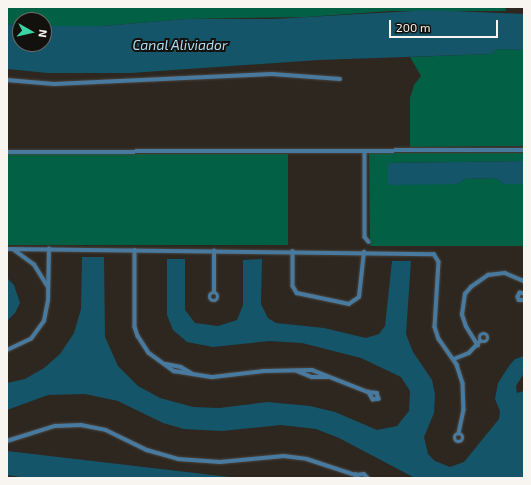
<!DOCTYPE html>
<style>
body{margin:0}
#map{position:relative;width:531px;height:485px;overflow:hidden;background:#2d2720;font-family:"Exo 2",sans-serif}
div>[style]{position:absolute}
.green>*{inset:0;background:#026144;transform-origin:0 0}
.water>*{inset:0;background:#155569}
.roads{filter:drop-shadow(0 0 1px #49443d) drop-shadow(0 0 1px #49443d)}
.street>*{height:3.5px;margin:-1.75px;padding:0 1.75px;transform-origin:1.75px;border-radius:1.75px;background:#487a9f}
.street>.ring{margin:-1.75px;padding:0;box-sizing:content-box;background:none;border:3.5px solid #487a9f;border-radius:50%}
span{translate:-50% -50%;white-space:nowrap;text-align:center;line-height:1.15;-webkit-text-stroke:4px #13110d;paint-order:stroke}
.water-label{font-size:14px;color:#addff4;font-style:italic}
.frame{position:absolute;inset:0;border:8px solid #f8f4ef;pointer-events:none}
.north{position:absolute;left:12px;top:12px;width:40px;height:40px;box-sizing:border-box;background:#13110d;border:1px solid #6f6c67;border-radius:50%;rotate:98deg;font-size:11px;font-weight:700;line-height:16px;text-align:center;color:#f8f4ef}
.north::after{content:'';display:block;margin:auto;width:14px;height:18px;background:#3ad4a5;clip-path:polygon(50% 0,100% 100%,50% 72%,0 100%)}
.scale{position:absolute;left:389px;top:20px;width:109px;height:18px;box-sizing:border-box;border:2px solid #f8f4ef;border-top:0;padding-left:5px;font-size:12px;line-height:14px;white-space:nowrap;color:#f8f4ef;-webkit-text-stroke:3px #13110d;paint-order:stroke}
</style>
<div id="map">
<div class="green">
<div style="clip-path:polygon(7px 7px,505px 7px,506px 11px,391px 11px,306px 17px,187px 19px,102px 26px,44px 26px,44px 20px,20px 20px,20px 25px,7px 24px)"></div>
<div style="clip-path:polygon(497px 49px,524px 50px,524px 146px,410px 147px,410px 98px,414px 85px,421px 76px,410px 57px,491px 54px)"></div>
<div style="clip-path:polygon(369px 153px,524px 153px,524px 161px,389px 163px,388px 184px,457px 184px,465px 179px,495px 178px,504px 184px,524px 184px,523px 246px,370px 246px)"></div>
<div style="left:288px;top:154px;width:91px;height:281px;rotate:90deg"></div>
</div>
<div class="water">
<div style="clip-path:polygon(430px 10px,524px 14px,524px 50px,497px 49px,491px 54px,319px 60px,131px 73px,48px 73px,7px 69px,7px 24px,20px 25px,20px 44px,44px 44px,44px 26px,102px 26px,187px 19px,273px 19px)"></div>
<div style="clip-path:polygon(524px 161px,524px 184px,504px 184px,495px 178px,465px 179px,457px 184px,388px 185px,388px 163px)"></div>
<div style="clip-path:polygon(82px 257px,104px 257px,105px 337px,118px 366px,138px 386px,160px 398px,193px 407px,219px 408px,267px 402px,310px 406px,335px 412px,377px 430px,397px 426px,409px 411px,410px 391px,401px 377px,361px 358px,302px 343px,269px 341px,213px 347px,187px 342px,173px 330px,167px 315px,167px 259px,185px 259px,185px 310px,195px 323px,218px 326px,237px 320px,243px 305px,243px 260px,262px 259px,261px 304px,268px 318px,276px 323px,324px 328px,366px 338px,379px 334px,385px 326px,392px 261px,411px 261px,406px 334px,413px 352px,432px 380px,435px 394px,434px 413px,424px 437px,428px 454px,435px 461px,450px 467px,464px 462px,499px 419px,500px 411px,495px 399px,498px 383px,509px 366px,515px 359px,524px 356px,524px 373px,516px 386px,517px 393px,524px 391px,524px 478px,415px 478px,339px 438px,316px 429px,281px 425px,222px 431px,184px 429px,163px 423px,118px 401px,85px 394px,48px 395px,7px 410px,7px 383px,25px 379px,44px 368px,60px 354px,74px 333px,81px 309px)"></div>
<div style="clip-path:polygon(7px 278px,14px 285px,20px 303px,15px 313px,7px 321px)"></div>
<div style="clip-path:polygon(7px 451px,238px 478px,27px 478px,7px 475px)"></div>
</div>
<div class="roads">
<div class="street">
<div style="left:7px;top:80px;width:47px;rotate:4.9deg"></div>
<div style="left:54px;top:84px;width:218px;rotate:-2.6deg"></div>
<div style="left:272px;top:74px;width:68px;rotate:4.2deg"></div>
<div style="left:365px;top:151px;width:86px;rotate:90deg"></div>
<div style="left:365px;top:237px;width:6px;rotate:51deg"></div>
<div style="left:7px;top:152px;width:517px;rotate:-0.22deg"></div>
<div style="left:7px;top:249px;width:427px;rotate:0.7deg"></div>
<div style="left:434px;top:254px;width:9px;rotate:58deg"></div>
<div style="left:439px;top:262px;width:65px;rotate:93.5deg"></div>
<div style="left:435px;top:327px;width:13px;rotate:72deg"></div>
<div style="left:439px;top:339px;width:32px;rotate:55deg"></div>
<div style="left:457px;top:365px;width:19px;rotate:72deg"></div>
<div style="left:463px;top:383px;width:27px;rotate:88deg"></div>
<div style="left:464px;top:410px;width:24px;rotate:102deg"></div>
<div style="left:13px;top:249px;width:26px;rotate:36deg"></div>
<div style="left:34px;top:264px;width:26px;rotate:58deg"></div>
<div style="left:135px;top:250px;width:77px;rotate:90deg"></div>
<div style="left:135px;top:327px;width:9px;rotate:72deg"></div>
<div style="left:138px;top:336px;width:20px;rotate:57deg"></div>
<div style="left:149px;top:353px;width:31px;rotate:36deg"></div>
<div style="left:174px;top:371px;width:39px;rotate:9deg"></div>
<div style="left:213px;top:377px;width:51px;rotate:-6.7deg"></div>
<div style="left:264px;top:371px;width:48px;rotate:-1.2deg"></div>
<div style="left:312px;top:370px;width:60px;rotate:21.4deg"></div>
<div style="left:293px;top:251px;width:35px;rotate:90deg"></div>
<div style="left:293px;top:286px;width:8px;rotate:60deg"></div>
<div style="left:297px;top:293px;width:53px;rotate:11.9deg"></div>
<div style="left:349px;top:304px;width:12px;rotate:-35deg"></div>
<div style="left:359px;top:297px;width:45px;rotate:-83.7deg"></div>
<div style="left:214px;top:292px;width:41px;rotate:-90deg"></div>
<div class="ring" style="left:209.5px;top:292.5px;width:5.5px;height:5.5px"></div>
<div style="left:524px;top:294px;width:4px;rotate:-166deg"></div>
<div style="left:520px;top:293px;width:4px;rotate:117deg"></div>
<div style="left:518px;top:297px;width:3px;rotate:72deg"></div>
<div style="left:519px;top:300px;width:5px"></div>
<div class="ring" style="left:479.5px;top:333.5px;width:5.5px;height:5.5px"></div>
<div style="left:478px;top:346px;width:22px;rotate:-122deg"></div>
<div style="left:466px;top:327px;width:13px;rotate:-108deg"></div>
<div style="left:462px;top:315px;width:21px;rotate:-82deg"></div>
<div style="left:465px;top:294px;width:9px;rotate:-49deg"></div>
<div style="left:471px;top:287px;width:21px;rotate:-35deg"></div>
<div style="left:488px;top:275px;width:17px;rotate:-7deg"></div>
<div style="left:505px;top:273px;width:21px;rotate:23deg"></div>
<div style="left:7px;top:350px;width:26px;rotate:-25deg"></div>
<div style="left:31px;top:339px;width:22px;rotate:-54deg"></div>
<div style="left:44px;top:321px;width:20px;rotate:-79deg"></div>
<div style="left:48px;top:301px;width:52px;rotate:-88.9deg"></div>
<div style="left:454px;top:359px;width:16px;rotate:-22deg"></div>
<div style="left:469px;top:353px;width:16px;rotate:-47deg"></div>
<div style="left:166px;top:364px;width:15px;rotate:11deg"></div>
<div style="left:181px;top:367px;width:14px;rotate:30deg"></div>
<div style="left:297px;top:371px;width:16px;rotate:22deg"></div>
<div style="left:312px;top:377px;width:16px"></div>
<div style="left:368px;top:392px;width:9px;rotate:6deg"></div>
<div style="left:377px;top:393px;width:6px;rotate:72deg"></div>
<div style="left:379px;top:399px;width:6px;rotate:171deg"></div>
<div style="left:373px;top:400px;width:9px;rotate:-122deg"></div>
<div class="ring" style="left:454.5px;top:433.5px;width:5.5px;height:5.5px"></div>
<div style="left:7px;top:441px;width:50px;rotate:-17.4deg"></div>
<div style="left:55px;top:426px;width:26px;rotate:-2deg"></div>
<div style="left:81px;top:425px;width:25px;rotate:11deg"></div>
<div style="left:106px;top:430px;width:46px;rotate:26deg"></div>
<div style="left:147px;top:450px;width:32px;rotate:16deg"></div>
<div style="left:178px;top:459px;width:42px;rotate:4.1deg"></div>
<div style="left:220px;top:462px;width:64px;rotate:-5.4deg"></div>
<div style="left:284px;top:456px;width:23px;rotate:7deg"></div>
<div style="left:307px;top:459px;width:52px;rotate:18.1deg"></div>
<div style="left:358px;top:478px;width:4px;rotate:-124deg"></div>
<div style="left:356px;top:475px;width:8px;rotate:-7deg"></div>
<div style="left:364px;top:474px;width:6px;rotate:45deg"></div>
</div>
</div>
<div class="water-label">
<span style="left:180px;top:45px">Canal Aliviador</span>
</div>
<div class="frame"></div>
<div class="north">N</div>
<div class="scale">200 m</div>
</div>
